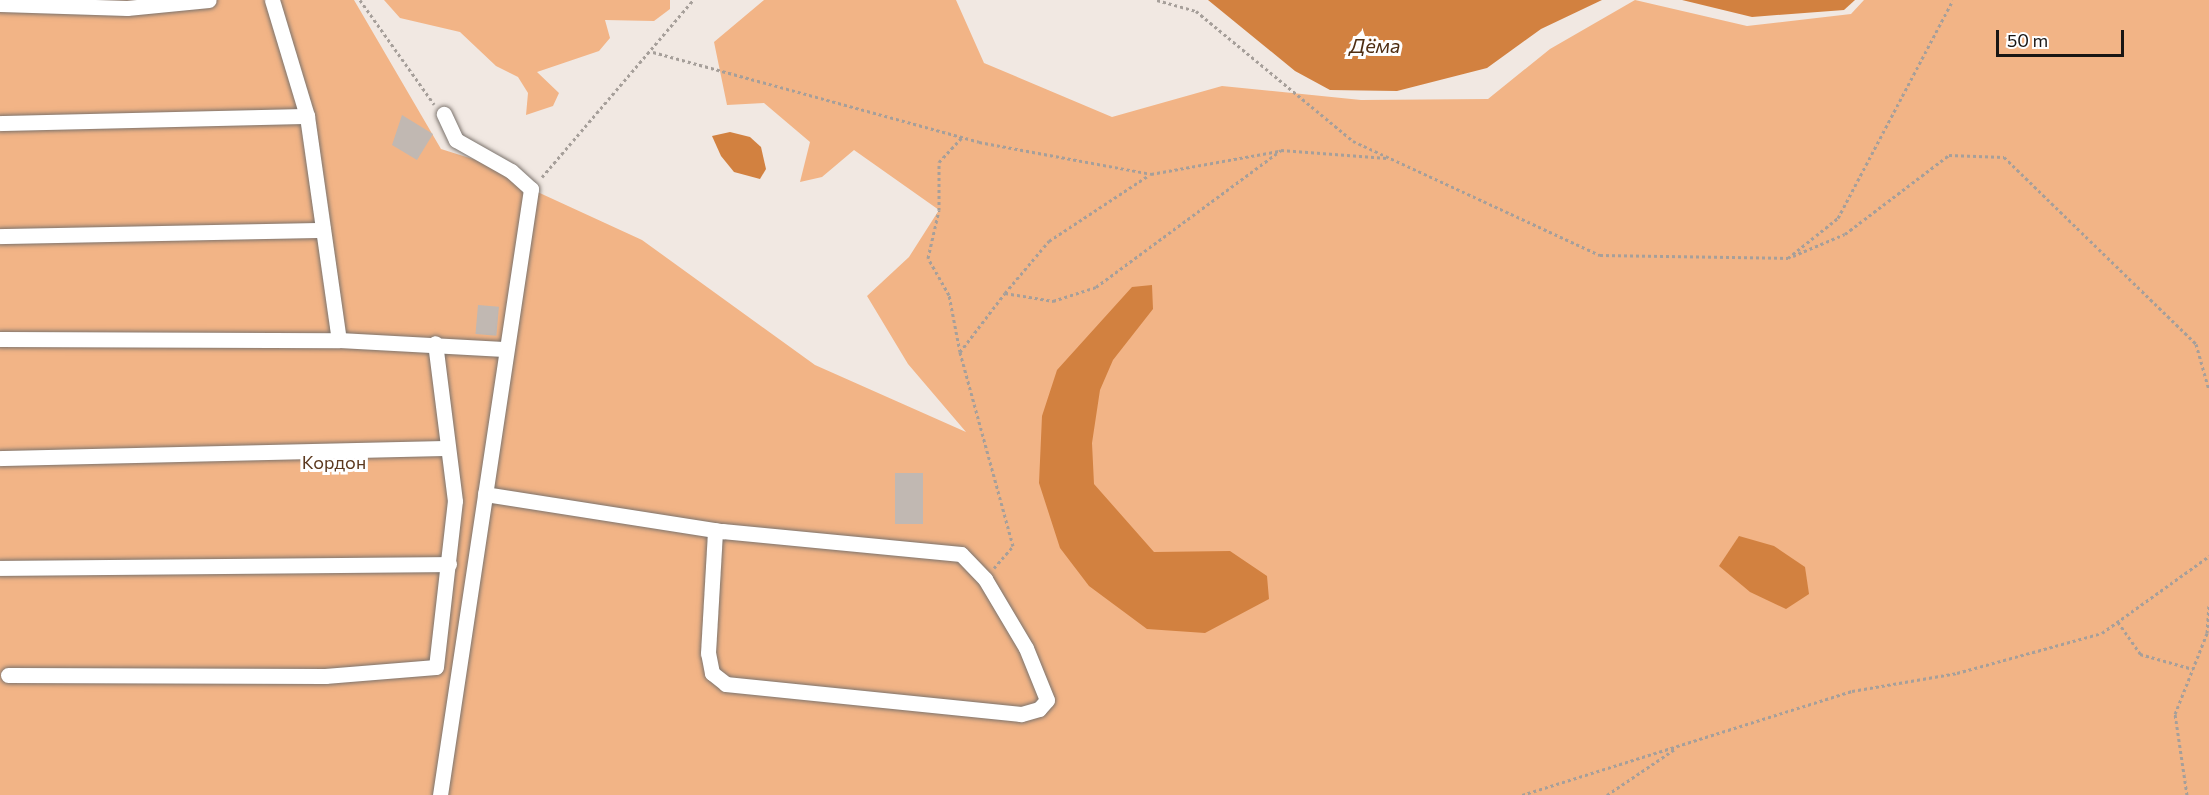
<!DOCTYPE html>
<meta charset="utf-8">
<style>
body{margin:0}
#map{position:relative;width:2209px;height:795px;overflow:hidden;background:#f1e8e2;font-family:Commissioner,sans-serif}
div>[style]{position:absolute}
.green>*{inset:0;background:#f2b486}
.water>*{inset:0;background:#d28140}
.building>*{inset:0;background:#c1b8b2;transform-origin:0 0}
.path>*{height:3px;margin-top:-1.5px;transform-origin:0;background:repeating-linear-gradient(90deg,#a69f9a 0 3px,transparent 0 6px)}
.roads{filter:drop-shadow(0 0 2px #7b736d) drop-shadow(0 0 2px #7b736d)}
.street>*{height:15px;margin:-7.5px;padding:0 7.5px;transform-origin:7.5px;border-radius:7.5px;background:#fff}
span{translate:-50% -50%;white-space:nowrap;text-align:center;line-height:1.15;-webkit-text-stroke:6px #fff;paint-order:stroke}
.park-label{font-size:18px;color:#5c391f}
.water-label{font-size:20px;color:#4f2e12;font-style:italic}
.scale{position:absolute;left:1996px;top:30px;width:128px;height:27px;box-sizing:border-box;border:3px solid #191614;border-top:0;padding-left:8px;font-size:18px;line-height:21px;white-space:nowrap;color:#191614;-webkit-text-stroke:4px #fff;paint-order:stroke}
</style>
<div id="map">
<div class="green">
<div style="clip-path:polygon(0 0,354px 0,441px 149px,511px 171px,531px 189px,642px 240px,815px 365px,966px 432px,908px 364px,867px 296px,909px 257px,939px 210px,854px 150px,822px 177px,800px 182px,810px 142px,764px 103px,727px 105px,714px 42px,764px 0,956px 0,984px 63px,1112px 117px,1222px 86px,1361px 100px,1488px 99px,1550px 49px,1635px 0,1747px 26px,1851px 14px,1864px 0,2209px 0,2209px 795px,0 795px)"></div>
<div style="clip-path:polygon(384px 0,670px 0,670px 9px,654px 21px,605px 20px,610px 38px,599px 51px,537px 72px,559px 93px,553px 106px,526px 115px,528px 93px,518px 77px,496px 66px,460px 32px,400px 18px)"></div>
</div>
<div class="water">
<div style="clip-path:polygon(1208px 0,1602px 0,1541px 29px,1487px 68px,1397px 91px,1330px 90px,1295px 71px)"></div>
<div style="clip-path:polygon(1682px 0,1855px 0,1844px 10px,1752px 17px)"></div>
<div style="clip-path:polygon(730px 132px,750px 137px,761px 147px,766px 169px,760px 179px,734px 172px,721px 156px,712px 136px)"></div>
<div style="clip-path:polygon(1152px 285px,1153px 309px,1113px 360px,1100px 390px,1092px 443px,1094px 484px,1154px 552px,1230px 551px,1267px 576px,1269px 599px,1205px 633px,1147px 629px,1089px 586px,1060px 548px,1039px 483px,1042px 416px,1057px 370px,1132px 287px)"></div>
<div style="clip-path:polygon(1739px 536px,1774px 546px,1805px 567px,1809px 594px,1786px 609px,1750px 592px,1719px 566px)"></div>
</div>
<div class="building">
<div style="clip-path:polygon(402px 115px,433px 134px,417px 160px,392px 145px)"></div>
<div style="left:478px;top:305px;width:21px;height:29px;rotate:5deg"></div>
<div style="left:895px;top:473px;width:28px;height:51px"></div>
</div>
<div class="path">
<div style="left:360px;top:0;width:128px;rotate:54.6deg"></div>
<div style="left:1157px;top:0;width:41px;rotate:15.8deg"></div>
<div style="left:1196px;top:11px;width:204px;rotate:39.6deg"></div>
<div style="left:1353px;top:141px;width:272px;rotate:24.8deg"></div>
<div style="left:1600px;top:255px;width:188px;rotate:0.9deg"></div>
<div style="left:1788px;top:258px;width:64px;rotate:-38.7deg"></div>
<div style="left:1838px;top:218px;width:246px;rotate:-62.2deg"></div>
<div style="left:653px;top:52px;width:338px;rotate:15.4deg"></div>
<div style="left:979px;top:142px;width:175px;rotate:10.5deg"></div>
<div style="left:1151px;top:174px;width:130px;rotate:-10.2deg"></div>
<div style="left:542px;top:177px;width:233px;rotate:-49.5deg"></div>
<div style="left:1793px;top:256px;width:56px;rotate:-22.9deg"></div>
<div style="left:1845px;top:234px;width:131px;rotate:-37.2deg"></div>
<div style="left:1949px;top:155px;width:55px;rotate:2.1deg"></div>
<div style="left:2004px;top:157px;width:268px;rotate:44.2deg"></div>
<div style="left:2196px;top:344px;width:48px;rotate:74.2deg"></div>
<div style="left:1005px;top:293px;width:68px;rotate:-49.8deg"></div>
<div style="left:1049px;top:241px;width:120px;rotate:-33.4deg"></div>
<div style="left:960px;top:352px;width:58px;rotate:-100.9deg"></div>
<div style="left:949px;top:295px;width:43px;rotate:-119.6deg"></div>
<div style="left:928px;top:258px;width:49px;rotate:-77.1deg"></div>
<div style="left:939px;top:210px;width:48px;rotate:-90deg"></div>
<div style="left:939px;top:162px;width:33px;rotate:-47deg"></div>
<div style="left:994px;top:568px;width:29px;rotate:-49deg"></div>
<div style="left:1013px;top:546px;width:201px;rotate:-105.3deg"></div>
<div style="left:960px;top:352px;width:74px;rotate:-52.7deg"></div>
<div style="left:1005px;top:293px;width:49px;rotate:9.5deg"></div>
<div style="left:1053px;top:301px;width:45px;rotate:-18deg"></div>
<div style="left:1096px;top:287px;width:230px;rotate:-36.5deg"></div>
<div style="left:1281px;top:150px;width:106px;rotate:4.3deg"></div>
<div style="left:2118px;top:622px;width:39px;rotate:55deg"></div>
<div style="left:2140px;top:654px;width:55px;rotate:15.8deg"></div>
<div style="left:1522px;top:795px;width:346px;rotate:-17.5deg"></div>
<div style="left:1852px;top:691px;width:107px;rotate:-9.7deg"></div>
<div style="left:1957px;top:673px;width:150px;rotate:-15.4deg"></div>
<div style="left:2102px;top:633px;width:132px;rotate:-35.7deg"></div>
<div style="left:1607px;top:795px;width:82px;rotate:-34.1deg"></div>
<div style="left:2187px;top:795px;width:82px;rotate:-98.4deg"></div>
<div style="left:2175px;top:714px;width:87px;rotate:-68.4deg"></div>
<div style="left:2207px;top:633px;width:28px;rotate:-86deg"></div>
</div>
<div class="roads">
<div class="street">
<div style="left:272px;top:0;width:121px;rotate:73.2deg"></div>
<div style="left:307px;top:116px;width:226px;rotate:81.9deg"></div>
<div style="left:0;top:4px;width:127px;rotate:1.8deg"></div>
<div style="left:127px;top:8px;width:82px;rotate:-5.6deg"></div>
<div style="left:0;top:123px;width:307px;rotate:-1.3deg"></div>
<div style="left:0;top:236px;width:323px;rotate:-1.1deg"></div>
<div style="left:0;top:339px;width:339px;rotate:0.2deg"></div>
<div style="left:339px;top:340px;width:166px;rotate:3.1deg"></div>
<div style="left:0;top:458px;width:448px;rotate:-1.3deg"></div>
<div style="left:485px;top:494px;width:240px;rotate:8.9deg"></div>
<div style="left:722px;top:531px;width:240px;rotate:5.5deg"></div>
<div style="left:961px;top:554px;width:35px;rotate:46deg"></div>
<div style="left:985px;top:579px;width:80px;rotate:59.3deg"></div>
<div style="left:1026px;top:648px;width:56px;rotate:68deg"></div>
<div style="left:1047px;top:700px;width:12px;rotate:132deg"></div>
<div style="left:1039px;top:709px;width:19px;rotate:164deg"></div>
<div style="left:1021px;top:714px;width:297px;rotate:-174.2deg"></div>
<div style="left:726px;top:684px;width:18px;rotate:-142deg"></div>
<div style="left:712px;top:673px;width:20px;rotate:-101deg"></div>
<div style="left:708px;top:653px;width:123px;rotate:-86.7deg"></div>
<div style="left:0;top:568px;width:449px;rotate:-0.5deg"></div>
<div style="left:8px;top:675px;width:317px;rotate:0.2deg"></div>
<div style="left:325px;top:676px;width:111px;rotate:-4.6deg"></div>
<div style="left:436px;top:667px;width:167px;rotate:-83.5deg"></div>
<div style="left:455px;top:501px;width:159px;rotate:-97.2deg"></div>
<div style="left:440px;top:795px;width:613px;rotate:-81.46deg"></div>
<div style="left:531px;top:189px;width:27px;rotate:-138deg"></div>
<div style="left:511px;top:171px;width:63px;rotate:-150.6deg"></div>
<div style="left:456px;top:140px;width:29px;rotate:-115deg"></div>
</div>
</div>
<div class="park-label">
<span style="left:334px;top:462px">Кордон</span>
</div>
<div class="water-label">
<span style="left:1375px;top:45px">Дёма</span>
</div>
<div class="scale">50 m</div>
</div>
